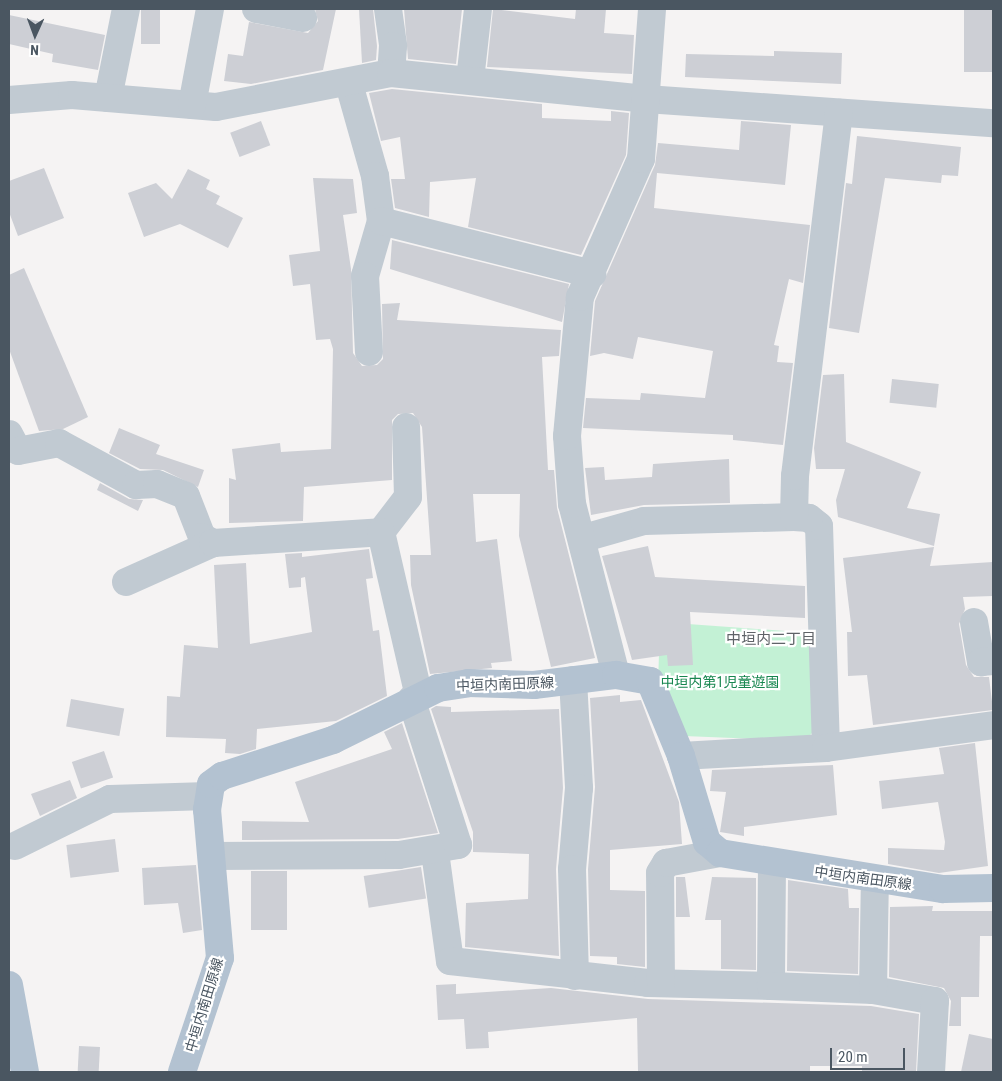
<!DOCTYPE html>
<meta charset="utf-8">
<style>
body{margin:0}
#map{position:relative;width:1002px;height:1081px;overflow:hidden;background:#f5f3f3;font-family:"Roboto Condensed","Noto Sans JP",sans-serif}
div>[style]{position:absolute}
.green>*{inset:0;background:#c3f1d5}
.building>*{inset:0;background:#cdcfd5;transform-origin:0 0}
.minor>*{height:28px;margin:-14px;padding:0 14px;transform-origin:14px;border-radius:14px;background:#c1cad2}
.major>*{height:28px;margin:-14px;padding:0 14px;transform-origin:14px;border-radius:14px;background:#b3c2d1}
span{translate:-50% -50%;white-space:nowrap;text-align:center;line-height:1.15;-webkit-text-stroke:4.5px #fff;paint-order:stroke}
.park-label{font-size:14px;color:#17864f}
.street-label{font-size:14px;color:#4a5661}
.neighbourhood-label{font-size:15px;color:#5f6368}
.frame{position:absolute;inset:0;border:10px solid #4a5661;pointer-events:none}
.north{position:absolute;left:10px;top:10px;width:50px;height:50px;-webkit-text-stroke:4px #fff;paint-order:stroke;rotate:182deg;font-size:14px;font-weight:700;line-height:20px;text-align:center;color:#4a5661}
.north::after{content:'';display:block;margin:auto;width:18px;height:22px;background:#4a5661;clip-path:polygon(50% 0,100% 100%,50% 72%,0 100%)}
.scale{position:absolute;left:830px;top:1048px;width:75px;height:22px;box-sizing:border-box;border:2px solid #4a5661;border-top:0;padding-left:6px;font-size:15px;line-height:18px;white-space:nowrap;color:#4a5661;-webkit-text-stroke:4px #fff;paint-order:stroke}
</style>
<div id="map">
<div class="green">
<div style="clip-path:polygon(660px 622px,826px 634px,812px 733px,805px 741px,684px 736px,658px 685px)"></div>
</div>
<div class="building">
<div style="left:141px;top:9px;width:19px;height:35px"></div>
<div style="clip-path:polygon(315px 9px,336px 9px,323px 70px,251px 84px,224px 81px,228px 54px,243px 56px,249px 22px,308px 33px,318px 21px)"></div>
<div style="clip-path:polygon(359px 9px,373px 9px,377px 46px,376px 60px,362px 63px)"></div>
<div style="clip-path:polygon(404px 9px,462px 9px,456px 64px,408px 59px)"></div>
<div style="clip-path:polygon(493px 9px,575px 19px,576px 9px,606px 9px,604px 33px,634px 35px,632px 74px,487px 67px)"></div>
<div style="left:964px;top:9px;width:29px;height:63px"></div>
<div style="clip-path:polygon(9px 15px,105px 35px,98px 70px,52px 62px,53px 54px,9px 44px)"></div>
<div style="clip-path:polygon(774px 51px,842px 53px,841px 84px,685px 77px,686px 54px,774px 56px)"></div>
<div style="clip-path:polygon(392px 89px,542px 104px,542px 118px,611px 121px,611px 111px,629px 113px,626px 155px,581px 255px,468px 227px,476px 178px,430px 182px,429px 217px,395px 208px,391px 179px,405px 179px,400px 137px,381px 141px,369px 93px)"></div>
<div style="left:261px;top:121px;width:26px;height:33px;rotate:69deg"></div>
<div style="clip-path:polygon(741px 121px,791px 125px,785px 185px,657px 173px,654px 208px,810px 225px,803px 283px,789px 279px,774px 345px,779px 346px,777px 362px,793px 363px,783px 445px,733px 440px,733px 435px,583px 428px,586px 398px,640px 400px,641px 393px,705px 398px,713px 351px,638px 337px,633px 359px,604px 353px,590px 356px,595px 301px,655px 165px,658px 143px,739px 150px)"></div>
<div style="clip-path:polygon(857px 136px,961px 147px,958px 176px,942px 175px,941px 183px,885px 178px,859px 333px,829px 328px,846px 183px,852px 184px)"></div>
<div style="clip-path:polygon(44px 168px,64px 218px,18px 236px,9px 212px,9px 181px)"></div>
<div style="clip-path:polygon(188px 169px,210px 180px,206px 189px,220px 196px,216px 204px,243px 218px,228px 248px,180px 224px,144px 237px,128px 193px,156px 183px,172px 199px)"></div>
<div style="clip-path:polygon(313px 178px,353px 179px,357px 213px,343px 215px,351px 269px,353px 353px,362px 366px,377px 365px,383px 359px,382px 304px,400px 303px,397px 320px,561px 330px,559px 356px,542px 357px,548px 470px,554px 470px,557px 508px,595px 658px,551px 667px,519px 536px,520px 494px,473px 494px,476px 542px,497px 539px,512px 661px,491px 663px,492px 668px,430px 674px,411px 585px,410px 555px,431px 555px,422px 427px,413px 413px,398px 414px,392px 420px,392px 480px,304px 487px,303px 521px,229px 523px,229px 478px,236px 480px,232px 449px,280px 443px,281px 452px,331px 449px,333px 349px,330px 339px,316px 340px,310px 284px,293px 286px,289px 255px,320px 251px)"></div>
<div style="clip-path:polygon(392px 240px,569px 284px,562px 322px,390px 269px)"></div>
<div style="clip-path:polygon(24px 268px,88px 417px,63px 429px,39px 431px,9px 349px,9px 275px)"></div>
<div style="clip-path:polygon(844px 374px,846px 442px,921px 472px,907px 508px,940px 514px,934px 546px,838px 517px,836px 500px,845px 469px,816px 469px,814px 448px,823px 375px)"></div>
<div style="left:892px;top:379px;width:47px;height:24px;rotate:6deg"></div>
<div style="clip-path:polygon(119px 428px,160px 445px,156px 454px,204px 470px,198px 487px,163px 470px,140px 469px,109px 453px)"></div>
<div style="clip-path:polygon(729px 459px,730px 503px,644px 505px,591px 515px,585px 468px,604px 467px,605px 480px,652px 477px,653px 464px)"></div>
<div style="clip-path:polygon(100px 483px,129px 499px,143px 500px,138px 511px,97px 490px)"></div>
<div style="clip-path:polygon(648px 546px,655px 577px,805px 586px,805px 618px,690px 612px,693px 665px,668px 666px,667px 655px,632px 660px,602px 556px)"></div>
<div style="clip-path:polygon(934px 547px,930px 566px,993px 562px,993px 596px,963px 597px,965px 609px,959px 624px,966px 665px,974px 677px,989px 677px,993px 710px,873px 725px,867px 675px,848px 676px,847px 632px,852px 632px,843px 558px)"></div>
<div style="clip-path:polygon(369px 549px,373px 578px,366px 579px,373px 631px,379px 630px,387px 696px,336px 721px,257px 729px,256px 749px,240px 754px,225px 753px,226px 739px,166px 737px,167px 696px,180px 697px,184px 645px,218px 648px,214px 565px,246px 563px,250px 644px,312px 632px,305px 577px,301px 578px,301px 587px,289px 588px,285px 554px,302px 553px,302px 557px)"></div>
<div style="clip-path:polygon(620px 695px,620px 702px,641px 700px,679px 802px,682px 844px,610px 850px,610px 890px,645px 891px,645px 967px,617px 964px,617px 957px,590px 956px,588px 869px,595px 787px,590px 698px)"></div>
<div style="left:71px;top:699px;width:54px;height:28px;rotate:10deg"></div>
<div style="clip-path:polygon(436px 706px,451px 707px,451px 712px,559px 709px,563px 788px,556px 869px,559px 956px,465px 947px,466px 903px,528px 899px,529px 854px,473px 852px,473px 832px,431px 709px)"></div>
<div style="clip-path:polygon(402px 723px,438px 833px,398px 839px,242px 840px,242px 821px,309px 822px,295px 782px,392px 749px,384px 732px)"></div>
<div style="clip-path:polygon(975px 743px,988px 866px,939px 873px,888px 864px,888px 848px,944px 850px,945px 842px,938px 802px,882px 809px,879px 781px,944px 774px,939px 748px)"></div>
<div style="left:104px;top:751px;width:28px;height:34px;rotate:71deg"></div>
<div style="clip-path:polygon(833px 765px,837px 815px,744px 827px,744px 836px,720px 832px,726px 792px,710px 791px,712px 770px)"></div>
<div style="clip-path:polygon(70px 780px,77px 798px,40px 816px,31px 794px)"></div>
<div style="left:115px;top:839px;width:33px;height:49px;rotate:83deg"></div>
<div style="clip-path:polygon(196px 865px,202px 930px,183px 933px,178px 903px,144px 905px,142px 868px)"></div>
<div style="left:421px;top:867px;width:32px;height:58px;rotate:81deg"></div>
<div style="left:251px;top:871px;width:36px;height:59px"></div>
<div style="clip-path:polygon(676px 877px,685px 877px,690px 917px,676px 917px)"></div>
<div style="clip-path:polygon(712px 877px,756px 878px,756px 970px,721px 969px,721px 920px,705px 920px)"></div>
<div style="clip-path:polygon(788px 880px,848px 889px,849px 908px,859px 908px,858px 974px,787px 971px)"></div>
<div style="clip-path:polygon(933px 906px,932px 911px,993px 911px,993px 936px,980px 936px,979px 997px,961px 997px,961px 1026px,949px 1026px,951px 1001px,944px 988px,889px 977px,890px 907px)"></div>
<div style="clip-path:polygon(456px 984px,456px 994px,551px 988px,648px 999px,871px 1006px,919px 1014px,916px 1072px,862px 1072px,862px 1066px,810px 1066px,810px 1072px,638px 1072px,637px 1018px,488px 1032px,489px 1048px,466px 1049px,464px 1019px,438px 1020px,436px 985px)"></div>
<div style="clip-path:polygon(969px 1034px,993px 1039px,993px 1072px,961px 1072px)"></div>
<div style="left:79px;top:1046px;width:21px;height:26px;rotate:3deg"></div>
</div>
<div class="minor">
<div style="left:256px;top:9px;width:48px;rotate:10.8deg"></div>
<div style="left:388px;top:9px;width:37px;rotate:82deg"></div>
<div style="left:393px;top:46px;width:27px;rotate:94deg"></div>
<div style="left:470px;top:80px;width:71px;rotate:-83.6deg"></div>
<div style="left:349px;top:84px;width:96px;rotate:74.2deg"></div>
<div style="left:375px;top:176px;width:45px;rotate:82.4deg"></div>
<div style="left:381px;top:221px;width:57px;rotate:106.2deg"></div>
<div style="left:365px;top:276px;width:76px;rotate:87deg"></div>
<div style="left:108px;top:98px;width:91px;rotate:-78.6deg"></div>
<div style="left:9px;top:100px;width:63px;rotate:-4.5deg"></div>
<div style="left:72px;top:95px;width:144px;rotate:4.8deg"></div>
<div style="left:216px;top:107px;width:178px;rotate:-11deg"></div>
<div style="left:391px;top:73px;width:256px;rotate:5.8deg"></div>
<div style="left:646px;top:99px;width:348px;rotate:4deg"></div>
<div style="left:192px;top:105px;width:98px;rotate:-79.4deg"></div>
<div style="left:381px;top:221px;width:218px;rotate:14.1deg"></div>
<div style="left:9px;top:434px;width:19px;rotate:62deg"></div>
<div style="left:18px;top:451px;width:42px;rotate:-11deg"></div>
<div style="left:59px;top:443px;width:88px;rotate:28.6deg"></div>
<div style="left:136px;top:485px;width:21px;rotate:-3deg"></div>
<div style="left:157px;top:484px;width:31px;rotate:22deg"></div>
<div style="left:186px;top:496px;width:44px;rotate:68.7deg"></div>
<div style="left:202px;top:537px;width:13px;rotate:29deg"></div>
<div style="left:381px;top:532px;width:44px;rotate:-52.4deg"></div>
<div style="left:408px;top:497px;width:70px;rotate:-91.6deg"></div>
<div style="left:584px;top:538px;width:62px;rotate:-15.8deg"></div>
<div style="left:644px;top:521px;width:150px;rotate:-1.5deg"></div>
<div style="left:126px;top:582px;width:95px;rotate:-24.1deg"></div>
<div style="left:213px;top:543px;width:168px;rotate:-3.7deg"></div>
<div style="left:381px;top:532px;width:168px;rotate:77deg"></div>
<div style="left:974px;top:622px;width:41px;rotate:80.1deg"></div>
<div style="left:981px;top:662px;width:12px;rotate:-5deg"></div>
<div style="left:616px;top:675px;width:177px;rotate:-104.4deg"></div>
<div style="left:572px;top:504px;width:68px;rotate:-94.2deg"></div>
<div style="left:567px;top:436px;width:140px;rotate:-84.7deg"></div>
<div style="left:580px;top:297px;width:151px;rotate:-66.2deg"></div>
<div style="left:641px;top:159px;width:150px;rotate:-85.8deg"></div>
<div style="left:573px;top:680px;width:108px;rotate:86.8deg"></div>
<div style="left:579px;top:788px;width:81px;rotate:94.9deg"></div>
<div style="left:572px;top:869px;width:107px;rotate:88.4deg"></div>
<div style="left:826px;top:748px;width:222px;rotate:-91.8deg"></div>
<div style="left:819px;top:526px;width:13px;rotate:-141deg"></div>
<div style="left:809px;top:518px;width:15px;rotate:-176deg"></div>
<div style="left:794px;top:517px;width:41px;rotate:-88.6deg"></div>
<div style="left:795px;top:476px;width:366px;rotate:-83.1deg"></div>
<div style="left:681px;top:756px;width:145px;rotate:-3.2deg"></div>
<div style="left:826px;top:748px;width:169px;rotate:-7.8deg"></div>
<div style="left:15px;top:846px;width:106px;rotate:-26.3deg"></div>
<div style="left:110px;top:799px;width:98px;rotate:-1.8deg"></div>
<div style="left:435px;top:852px;width:110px;rotate:82.2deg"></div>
<div style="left:450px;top:961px;width:199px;rotate:6.3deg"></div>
<div style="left:648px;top:983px;width:123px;rotate:1.4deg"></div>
<div style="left:212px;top:856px;width:187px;rotate:-0.3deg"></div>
<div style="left:399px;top:855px;width:60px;rotate:-9.6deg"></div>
<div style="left:458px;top:845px;width:153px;rotate:-107.8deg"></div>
<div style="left:772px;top:864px;width:122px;rotate:90.5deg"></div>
<div style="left:771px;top:986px;width:102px;rotate:2.2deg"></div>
<div style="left:873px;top:990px;width:63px;rotate:10.1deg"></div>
<div style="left:935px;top:1001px;width:71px;rotate:93.2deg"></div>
<div style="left:661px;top:983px;width:110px;rotate:-90.5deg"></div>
<div style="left:660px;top:873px;width:12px;rotate:-59deg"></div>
<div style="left:666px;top:863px;width:55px;rotate:-10.5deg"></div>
<div style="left:873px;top:990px;width:111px;rotate:-89deg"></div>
</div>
<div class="major">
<div style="left:9px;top:985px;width:88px;rotate:79.6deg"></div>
<div style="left:182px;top:1072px;width:120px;rotate:-71.6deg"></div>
<div style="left:220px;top:958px;width:149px;rotate:-95deg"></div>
<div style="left:207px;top:810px;width:26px;rotate:-81deg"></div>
<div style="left:211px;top:784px;width:14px;rotate:-36deg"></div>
<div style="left:222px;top:776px;width:117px;rotate:-18deg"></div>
<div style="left:333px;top:740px;width:117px;rotate:-26.3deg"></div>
<div style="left:438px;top:688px;width:30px;rotate:-9deg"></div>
<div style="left:468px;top:683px;width:66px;rotate:1.7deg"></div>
<div style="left:534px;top:685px;width:83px;rotate:-7deg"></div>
<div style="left:616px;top:675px;width:35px;rotate:10deg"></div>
<div style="left:650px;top:681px;width:81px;rotate:67.5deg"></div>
<div style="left:681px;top:756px;width:90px;rotate:73.2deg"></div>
<div style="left:707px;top:842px;width:17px;rotate:40deg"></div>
<div style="left:720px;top:853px;width:226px;rotate:9.2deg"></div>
<div style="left:943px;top:889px;width:50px;rotate:-1.1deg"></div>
</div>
<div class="park-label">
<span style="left:720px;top:682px">中垣内第1児童遊園</span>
</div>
<div class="street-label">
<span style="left:505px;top:684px;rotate:-2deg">中垣内南田原線</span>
<span style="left:863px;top:878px;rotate:8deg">中垣内南田原線</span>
<span style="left:204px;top:1005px;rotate:-73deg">中垣内南田原線</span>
</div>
<div class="neighbourhood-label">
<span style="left:771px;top:640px">中垣内二丁目</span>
</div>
<div class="frame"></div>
<div class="north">N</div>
<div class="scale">20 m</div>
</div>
